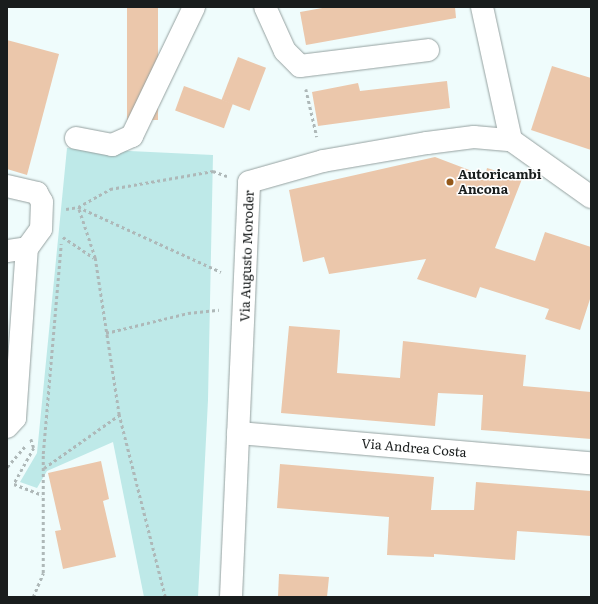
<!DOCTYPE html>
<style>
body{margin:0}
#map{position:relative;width:598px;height:604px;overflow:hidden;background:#effcfc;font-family:Literata,serif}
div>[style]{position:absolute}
.green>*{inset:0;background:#bee9e8}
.building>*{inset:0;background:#ebc7ab;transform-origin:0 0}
.path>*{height:2.5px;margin-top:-1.25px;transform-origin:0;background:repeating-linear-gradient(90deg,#aeb8b8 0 3px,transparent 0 6px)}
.roads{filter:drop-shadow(0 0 1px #95a1a0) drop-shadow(0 0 1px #95a1a0)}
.minor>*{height:22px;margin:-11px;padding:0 11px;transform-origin:11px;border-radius:11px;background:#fff}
.dots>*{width:11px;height:11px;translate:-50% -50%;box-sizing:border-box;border:2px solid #fff;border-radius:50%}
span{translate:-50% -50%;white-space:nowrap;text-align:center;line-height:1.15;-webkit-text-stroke:3px #fff;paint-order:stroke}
.poi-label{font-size:13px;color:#191d1d;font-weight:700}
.left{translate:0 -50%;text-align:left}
.street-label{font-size:13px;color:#191d1d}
.frame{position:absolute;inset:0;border:8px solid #191d1d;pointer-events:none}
</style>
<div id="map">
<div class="green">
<div style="clip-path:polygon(67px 148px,213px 155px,208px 400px,198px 597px,144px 597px,113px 442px,47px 471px,37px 488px,20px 482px,37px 453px)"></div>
</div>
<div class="building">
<div style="left:127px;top:7px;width:31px;height:113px"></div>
<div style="clip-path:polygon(328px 7px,455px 7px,456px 18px,306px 45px,300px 12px)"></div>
<div style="clip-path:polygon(7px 40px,59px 54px,27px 175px,7px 169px)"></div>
<div style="left:238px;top:57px;width:30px;height:46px;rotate:21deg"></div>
<div style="clip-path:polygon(552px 66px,591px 78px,591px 150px,531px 130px)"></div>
<div style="clip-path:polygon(447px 81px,450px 108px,318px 126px,312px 92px,358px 83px,360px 91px)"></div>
<div style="left:184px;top:86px;width:52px;height:26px;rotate:20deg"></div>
<div style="clip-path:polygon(435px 157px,485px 176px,487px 168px,522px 179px,495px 248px,535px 261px,545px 232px,591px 247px,591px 296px,580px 330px,545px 319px,549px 309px,480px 287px,476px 298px,417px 279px,426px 259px,329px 274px,324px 257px,303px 262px,289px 190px)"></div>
<div style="clip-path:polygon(289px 326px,340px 330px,337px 373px,400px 378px,403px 341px,526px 355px,523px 386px,591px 392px,591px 439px,481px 430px,483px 395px,438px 393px,435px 426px,281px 413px)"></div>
<div style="clip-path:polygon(101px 461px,109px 499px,103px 501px,116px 557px,63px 569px,55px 531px,61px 530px,48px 473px)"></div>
<div style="clip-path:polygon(280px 464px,434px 477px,431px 510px,474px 510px,476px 482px,591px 491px,591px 536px,517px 531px,515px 560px,434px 554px,434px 557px,387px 555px,389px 517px,277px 508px)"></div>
<div style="clip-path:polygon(279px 574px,329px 577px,327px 597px,278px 597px)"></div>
</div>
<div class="path">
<div style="left:306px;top:89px;width:49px;rotate:77.1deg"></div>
<div style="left:66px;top:209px;width:12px;rotate:-9deg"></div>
<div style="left:78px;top:207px;width:157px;rotate:24.4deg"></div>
<div style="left:63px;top:237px;width:37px;rotate:34deg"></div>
<div style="left:106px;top:333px;width:84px;rotate:-13.7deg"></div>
<div style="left:188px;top:313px;width:31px;rotate:-6deg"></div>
<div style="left:31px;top:439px;width:9px;rotate:72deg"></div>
<div style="left:34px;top:448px;width:41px;rotate:119.1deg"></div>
<div style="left:14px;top:484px;width:30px;rotate:21deg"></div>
<div style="left:7px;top:467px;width:29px;rotate:-49deg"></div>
<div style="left:44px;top:468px;width:92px;rotate:-35.2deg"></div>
<div style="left:33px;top:597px;width:26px;rotate:-67deg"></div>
<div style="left:43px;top:573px;width:119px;rotate:-90deg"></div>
<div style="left:43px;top:454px;width:211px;rotate:-85.1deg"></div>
<div style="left:165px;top:597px;width:188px;rotate:-104.2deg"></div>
<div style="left:119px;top:415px;width:159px;rotate:-98.7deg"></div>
<div style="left:95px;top:258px;width:54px;rotate:-108.4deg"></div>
<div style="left:78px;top:207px;width:37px;rotate:-29deg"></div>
<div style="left:110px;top:189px;width:105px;rotate:-9.9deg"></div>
<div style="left:213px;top:171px;width:15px;rotate:20deg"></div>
</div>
<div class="roads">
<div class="minor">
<div style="left:265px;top:7px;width:48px;rotate:65.6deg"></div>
<div style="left:285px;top:51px;width:21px;rotate:45deg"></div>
<div style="left:300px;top:66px;width:129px;rotate:-7.1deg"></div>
<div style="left:482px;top:7px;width:136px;rotate:77.7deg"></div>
<div style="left:511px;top:140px;width:98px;rotate:35.5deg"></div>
<div style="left:76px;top:138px;width:37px;rotate:11deg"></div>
<div style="left:112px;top:145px;width:22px;rotate:-24deg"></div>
<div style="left:132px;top:136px;width:143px;rotate:-64.3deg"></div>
<div style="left:7px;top:186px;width:31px;rotate:13deg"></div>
<div style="left:37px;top:193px;width:10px;rotate:61deg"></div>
<div style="left:42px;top:202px;width:27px;rotate:92deg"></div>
<div style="left:41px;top:229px;width:24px;rotate:126deg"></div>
<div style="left:27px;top:248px;width:20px;rotate:171deg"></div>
<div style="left:7px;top:427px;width:12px;rotate:-48deg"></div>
<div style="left:15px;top:418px;width:170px;rotate:-86deg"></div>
<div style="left:238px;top:433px;width:354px;rotate:4.9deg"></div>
<div style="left:231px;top:597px;width:415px;rotate:-87.5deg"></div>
<div style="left:249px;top:182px;width:77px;rotate:-15.8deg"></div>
<div style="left:323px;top:161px;width:106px;rotate:-9.8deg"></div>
<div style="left:427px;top:143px;width:47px;rotate:-7.3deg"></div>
<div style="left:474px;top:137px;width:37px;rotate:5deg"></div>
</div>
</div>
<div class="dots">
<div style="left:450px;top:182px;background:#94581a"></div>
</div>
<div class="poi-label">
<span class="left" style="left:458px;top:182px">Autoricambi<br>Ancona</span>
</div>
<div class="street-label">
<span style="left:247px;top:256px;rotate:-88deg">Via Augusto Moroder</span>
<span style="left:414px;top:448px;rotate:5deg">Via Andrea Costa</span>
</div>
<div class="frame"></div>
</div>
